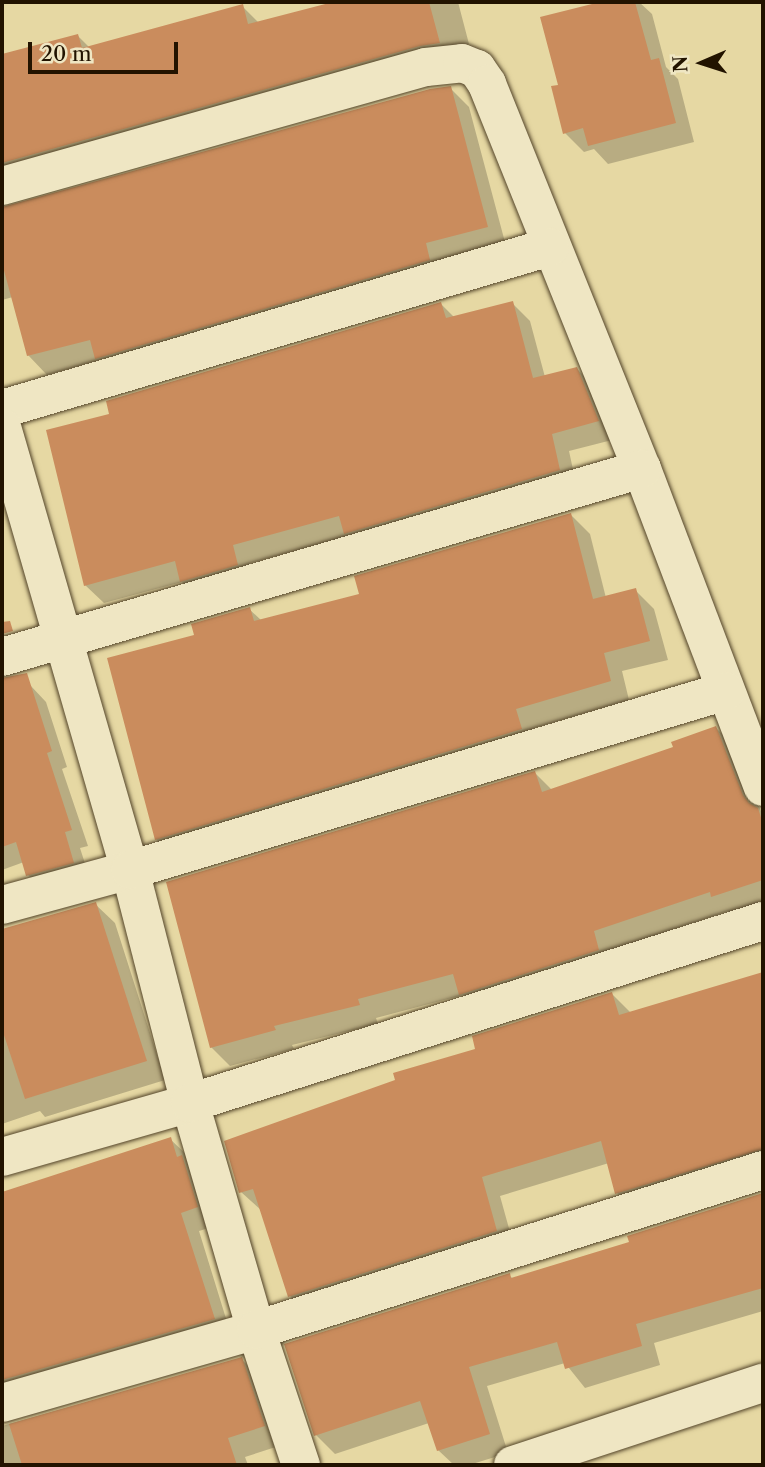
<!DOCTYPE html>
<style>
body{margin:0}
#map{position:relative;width:765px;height:1467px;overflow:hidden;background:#e6d8a3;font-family:"Libre Caslon Text",serif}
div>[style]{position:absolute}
.shadow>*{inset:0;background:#0003}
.building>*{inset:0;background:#ca8c5d}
.roads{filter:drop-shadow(0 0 2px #534429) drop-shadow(0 0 2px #534429)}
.minor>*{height:38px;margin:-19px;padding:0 19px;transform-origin:19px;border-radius:19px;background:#efe6c3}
span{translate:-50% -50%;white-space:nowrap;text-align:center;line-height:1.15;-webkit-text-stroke:6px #efe6c3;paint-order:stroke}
.frame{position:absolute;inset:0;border:4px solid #221300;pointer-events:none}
.north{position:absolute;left:667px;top:28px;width:70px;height:70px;-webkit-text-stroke:5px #efe6c3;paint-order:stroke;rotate:267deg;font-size:19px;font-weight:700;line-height:28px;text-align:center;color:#221300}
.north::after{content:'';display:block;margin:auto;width:24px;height:32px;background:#221300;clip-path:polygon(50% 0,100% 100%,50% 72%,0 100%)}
.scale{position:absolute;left:28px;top:42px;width:150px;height:32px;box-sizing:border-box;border:4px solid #221300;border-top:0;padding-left:9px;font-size:21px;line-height:24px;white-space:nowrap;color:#221300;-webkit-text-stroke:5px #efe6c3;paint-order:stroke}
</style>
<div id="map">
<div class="shadow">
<div style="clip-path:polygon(340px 2px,458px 2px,469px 44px,2px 196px,2px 56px,78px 36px,90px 48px,242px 6px,259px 23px)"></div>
<div style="clip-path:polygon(607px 2px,639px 2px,652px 14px,666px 67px,678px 79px,694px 142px,608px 164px,594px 149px,584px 152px,565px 133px,560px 86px,542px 19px)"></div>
<div style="clip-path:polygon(450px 88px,469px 107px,506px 246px,47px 375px,28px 355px,13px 297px,2px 300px,2px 209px)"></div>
<div style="clip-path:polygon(512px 303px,530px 321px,545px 377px,577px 369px,595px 387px,616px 439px,569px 451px,577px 488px,349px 536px,250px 563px,256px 583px,200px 599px,182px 582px,104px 603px,85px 585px,111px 415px,441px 304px,455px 318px)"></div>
<div style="clip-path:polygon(571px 515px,590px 534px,606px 598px,635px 590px,654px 609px,668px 660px,622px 671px,629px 700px,534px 728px,540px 748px,175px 858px,156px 839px,249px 609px,262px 621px,361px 595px)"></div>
<div style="clip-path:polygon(30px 685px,46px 702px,67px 767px,62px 769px,88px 846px,80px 848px,90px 879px,44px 891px,28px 875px,24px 862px,2px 870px,2px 694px)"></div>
<div style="clip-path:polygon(716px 728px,735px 747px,763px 816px,763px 905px,732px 915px,728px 911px,612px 950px,480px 1013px,463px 995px,376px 1018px,378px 1024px,292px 1045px,294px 1049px,230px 1066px,211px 1047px,535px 773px,552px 790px,675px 748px)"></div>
<div style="clip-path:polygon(95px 904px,115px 923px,165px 1080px,45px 1117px,40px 1111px,2px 1124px,2px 931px)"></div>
<div style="clip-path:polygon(612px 994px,631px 1013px,614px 1107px,763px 1062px,763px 1172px,636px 1212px,617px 1193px,609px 1163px,500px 1196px,515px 1250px,309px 1315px,290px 1296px,262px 1211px,241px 1192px,478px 1050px)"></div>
<div style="clip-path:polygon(170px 1139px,189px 1157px,215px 1226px,199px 1231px,232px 1338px,2px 1412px,2px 1194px)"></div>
<div style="clip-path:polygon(763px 1195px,763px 1311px,654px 1343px,660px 1365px,585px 1388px,565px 1363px,487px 1386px,508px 1453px,469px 1465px,454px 1465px,438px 1450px,429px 1423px,335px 1454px,316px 1435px,509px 1275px,513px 1279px,631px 1243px,629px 1237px)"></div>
<div style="clip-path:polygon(241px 1359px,260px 1377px,282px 1445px,245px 1457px,248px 1465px,2px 1465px,2px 1426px)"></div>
</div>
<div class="building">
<div style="clip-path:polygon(333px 2px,429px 2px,440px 43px,420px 46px,2px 163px,2px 54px,78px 34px,82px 48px,243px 4px,248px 24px)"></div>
<div style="clip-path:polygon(600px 2px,635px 2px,651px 60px,659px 58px,676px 123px,588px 146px,583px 128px,563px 134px,551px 86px,558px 85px,540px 17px)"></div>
<div style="clip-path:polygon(451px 86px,488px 227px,426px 243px,430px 260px,95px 359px,90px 340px,27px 356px,2px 263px,2px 207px,430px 89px)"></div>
<div style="clip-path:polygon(513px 301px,533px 378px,577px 367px,599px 421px,552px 434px,560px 470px,344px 534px,339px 516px,233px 545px,238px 565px,180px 582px,175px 561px,84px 586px,46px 430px,109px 414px,106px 401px,441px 302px,446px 318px)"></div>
<div style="clip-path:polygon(571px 513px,593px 599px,636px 588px,650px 641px,604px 653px,611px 681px,516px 709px,522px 729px,155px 840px,107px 658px,194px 635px,191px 624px,250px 607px,254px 621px,359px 594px,354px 576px)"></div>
<div style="clip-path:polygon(10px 621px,13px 631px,2px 634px,2px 622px)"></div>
<div style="clip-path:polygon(27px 673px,52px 751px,47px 753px,72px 830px,65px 832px,74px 863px,26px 876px,16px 842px,2px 847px,2px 678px)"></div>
<div style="clip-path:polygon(716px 726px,743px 795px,749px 803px,758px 808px,763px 824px,763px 880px,711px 897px,710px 892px,594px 931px,599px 950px,459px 995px,453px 974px,358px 999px,360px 1005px,274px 1026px,276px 1030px,210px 1048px,166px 882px,535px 771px,542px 792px,673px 747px,671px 742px)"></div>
<div style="clip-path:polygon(96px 902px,147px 1061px,25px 1099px,2px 1029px,2px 929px)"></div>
<div style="clip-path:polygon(763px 972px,763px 1149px,615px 1194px,601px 1141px,482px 1177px,497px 1231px,288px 1297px,253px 1189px,239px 1193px,224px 1141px,395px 1080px,393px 1073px,475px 1049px,472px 1036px,612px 992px,619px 1015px)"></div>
<div style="clip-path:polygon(171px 1137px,177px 1157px,182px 1155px,198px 1207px,181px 1213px,215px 1319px,2px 1380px,2px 1192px)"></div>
<div style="clip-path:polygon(763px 1193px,763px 1288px,636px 1324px,642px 1346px,565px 1369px,557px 1342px,469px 1367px,490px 1434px,437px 1451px,420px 1401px,314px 1436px,284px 1344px,510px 1273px,511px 1278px,629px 1242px,627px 1236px)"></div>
<div style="clip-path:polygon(242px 1357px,265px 1426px,228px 1438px,237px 1465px,22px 1465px,9px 1424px)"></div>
</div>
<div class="roads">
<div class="minor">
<div style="left:2px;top:186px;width:440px;rotate:-15.7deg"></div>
<div style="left:426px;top:67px;width:36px;rotate:-6deg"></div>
<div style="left:462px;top:63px;width:16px;rotate:22deg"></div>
<div style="left:477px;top:69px;width:18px;rotate:56deg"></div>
<div style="left:487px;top:84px;width:415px;rotate:68.1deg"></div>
<div style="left:642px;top:469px;width:340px;rotate:69.2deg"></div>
<div style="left:2px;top:409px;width:571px;rotate:-16.47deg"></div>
<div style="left:2px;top:427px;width:461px;rotate:73.9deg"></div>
<div style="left:130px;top:870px;width:241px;rotate:75.6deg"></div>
<div style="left:190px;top:1103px;width:236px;rotate:73.8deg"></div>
<div style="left:256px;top:1330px;width:142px;rotate:71.6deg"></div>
<div style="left:2px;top:657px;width:667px;rotate:-16.37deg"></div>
<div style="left:2px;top:905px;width:133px;rotate:-15.3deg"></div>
<div style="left:130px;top:870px;width:622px;rotate:-16.72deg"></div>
<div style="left:2px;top:1157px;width:196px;rotate:-16deg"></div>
<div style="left:190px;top:1103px;width:601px;rotate:-17.62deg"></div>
<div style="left:2px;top:1403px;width:264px;rotate:-16deg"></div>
<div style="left:256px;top:1330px;width:532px;rotate:-17.51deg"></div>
<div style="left:513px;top:1465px;width:263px;rotate:-18.2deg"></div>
</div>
</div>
<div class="frame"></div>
<div class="north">N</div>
<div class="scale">20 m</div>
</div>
